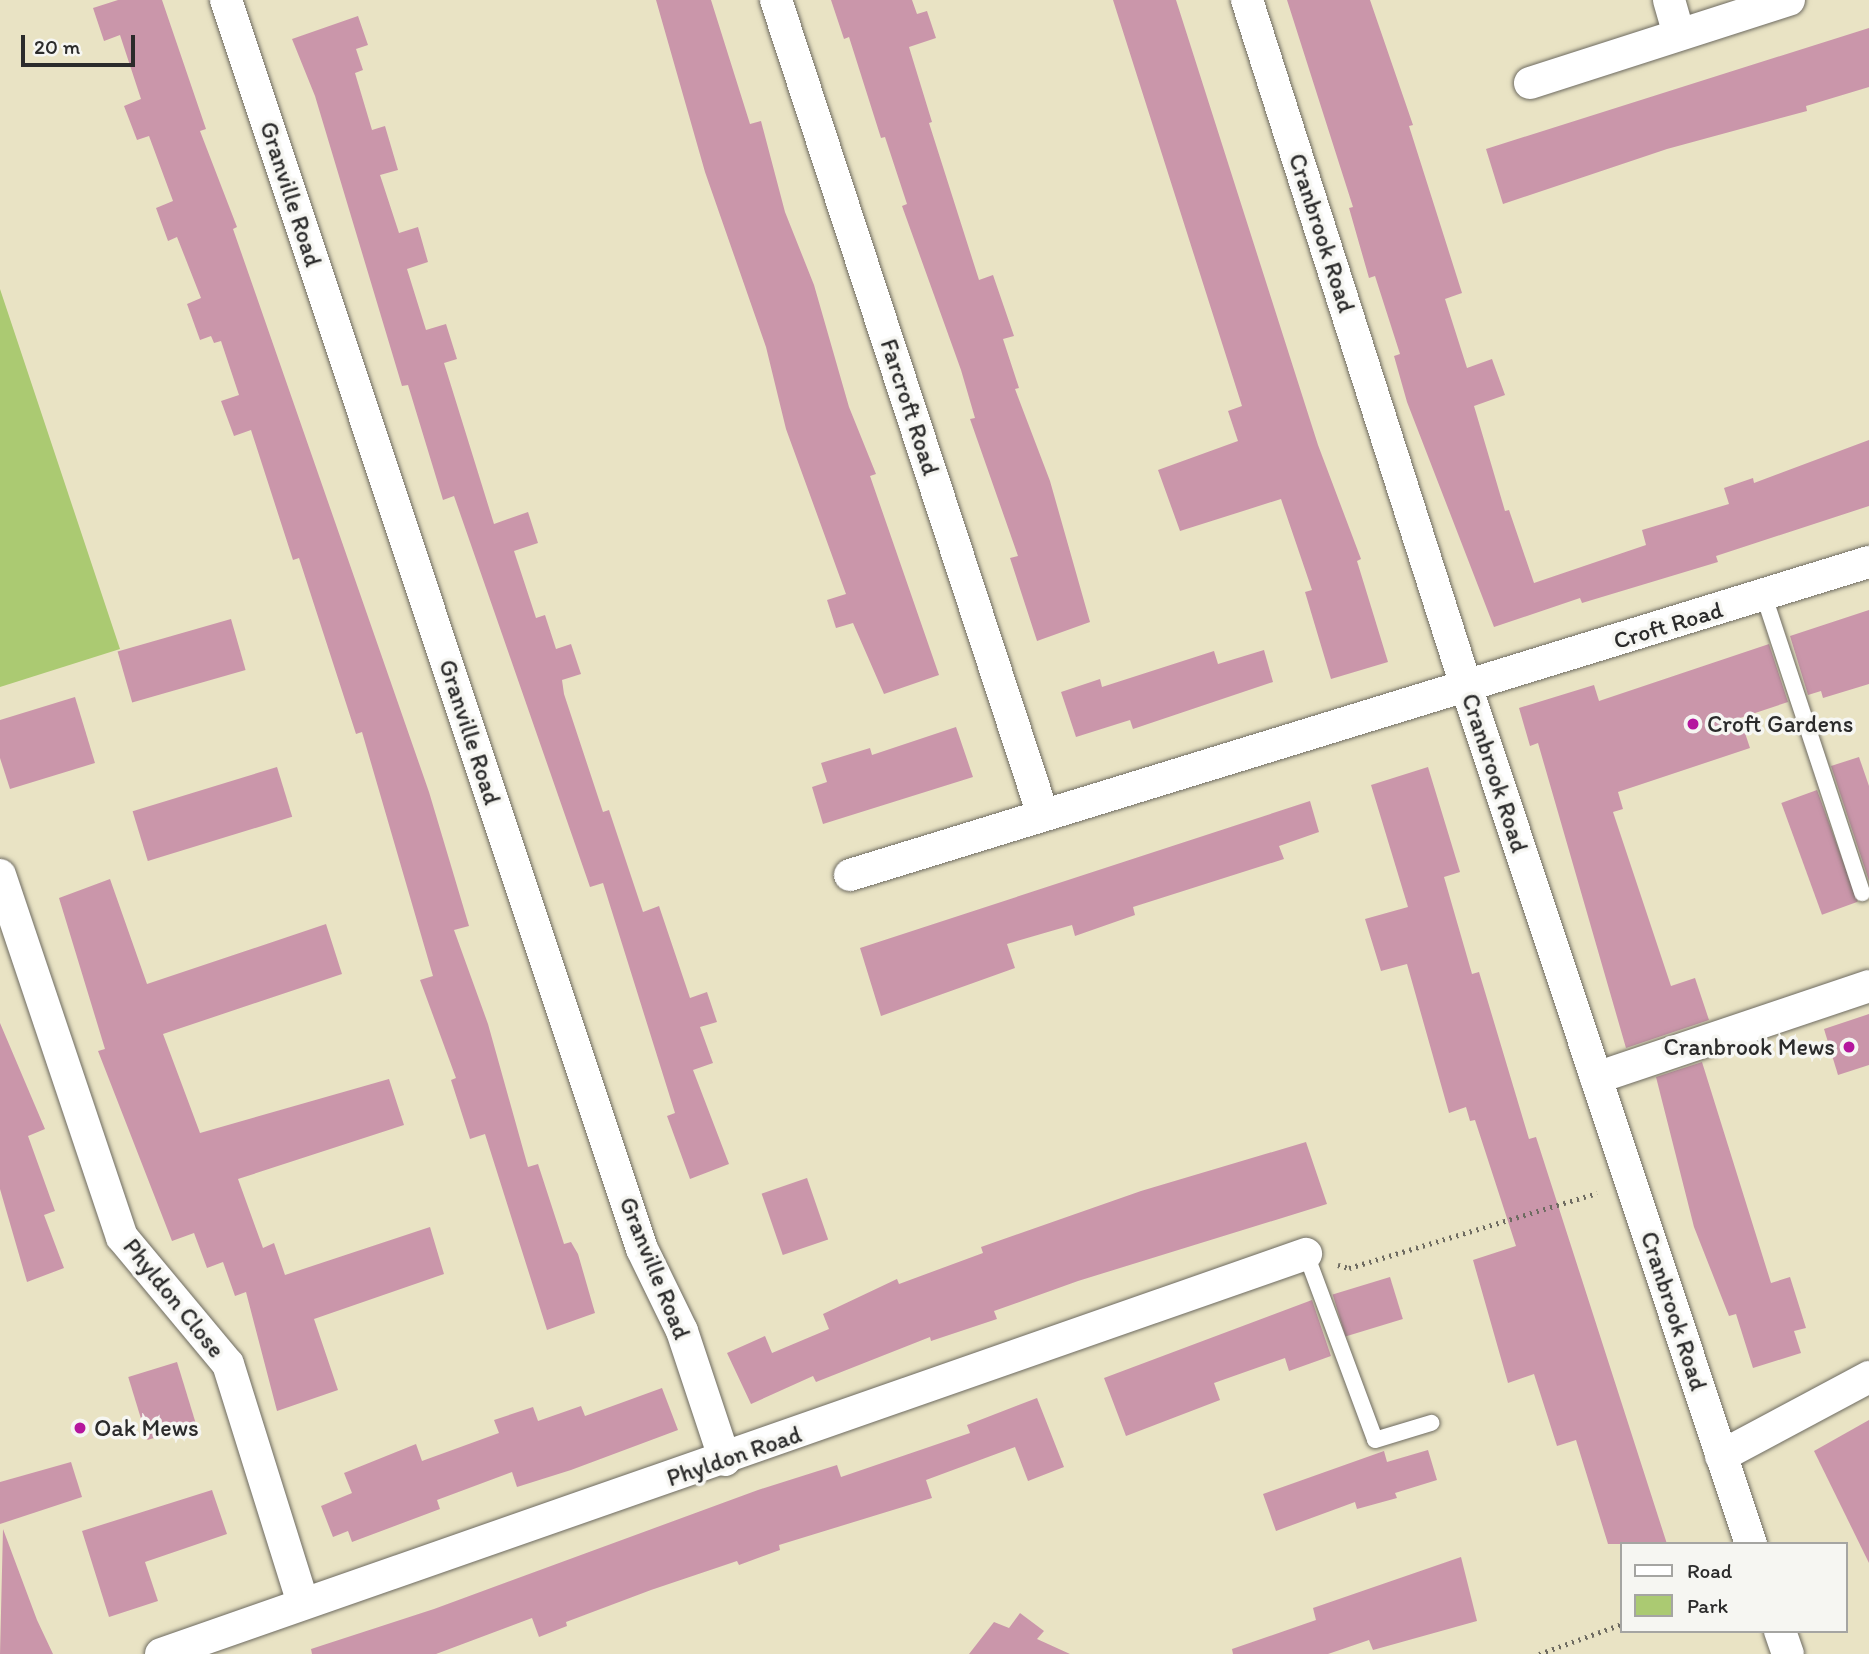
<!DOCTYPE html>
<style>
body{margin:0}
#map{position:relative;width:1869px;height:1654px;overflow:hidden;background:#e9e3c4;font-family:Itim,sans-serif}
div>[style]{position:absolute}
.green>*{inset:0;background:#abca72}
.building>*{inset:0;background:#ca96aa;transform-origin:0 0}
.path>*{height:4.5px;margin-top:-2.25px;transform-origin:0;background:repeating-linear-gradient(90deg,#6e6b61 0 2px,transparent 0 7px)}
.roads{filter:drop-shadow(0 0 2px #6e6b61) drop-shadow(0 0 2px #6e6b61)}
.lane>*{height:16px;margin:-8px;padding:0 8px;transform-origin:8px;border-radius:8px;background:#fff}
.street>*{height:32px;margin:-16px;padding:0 16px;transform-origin:16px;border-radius:16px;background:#fff}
.dots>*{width:19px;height:19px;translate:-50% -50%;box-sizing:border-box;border:4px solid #f6f6f2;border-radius:50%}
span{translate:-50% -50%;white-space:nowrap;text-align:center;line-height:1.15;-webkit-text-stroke:7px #f6f6f2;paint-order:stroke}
.street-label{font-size:24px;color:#2b2b2b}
.poi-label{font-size:24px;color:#2b2b2b}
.left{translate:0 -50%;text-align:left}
.right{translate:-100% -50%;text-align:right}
.legend{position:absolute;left:1620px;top:1542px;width:228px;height:91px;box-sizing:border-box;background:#f6f6f2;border:2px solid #a5a5a2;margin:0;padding:9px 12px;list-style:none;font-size:21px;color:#2b2b2b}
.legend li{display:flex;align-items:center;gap:14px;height:35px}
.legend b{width:35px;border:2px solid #a5a5a2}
.scale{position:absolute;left:21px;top:35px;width:114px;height:32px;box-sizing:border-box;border:4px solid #2b2b2b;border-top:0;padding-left:9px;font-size:21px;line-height:24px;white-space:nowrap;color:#2b2b2b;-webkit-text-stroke:5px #f6f6f2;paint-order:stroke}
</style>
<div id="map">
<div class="green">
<div style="clip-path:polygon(0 289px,120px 649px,0 687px)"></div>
</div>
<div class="building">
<div style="clip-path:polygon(118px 0,162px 0,206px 129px,200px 131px,237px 227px,233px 229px,429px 792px,469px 926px,454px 930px,488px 1024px,528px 1167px,538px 1164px,564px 1244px,571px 1242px,578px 1254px,595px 1313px,547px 1330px,485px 1134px,470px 1139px,451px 1080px,456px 1078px,420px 980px,433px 976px,362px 732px,356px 734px,299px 558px,293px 560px,251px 430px,234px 436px,221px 401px,239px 395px,221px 341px,214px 343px,211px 336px,200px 340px,187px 304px,201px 298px,177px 237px,168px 241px,156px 208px,173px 201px,149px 136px,137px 140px,124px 106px,141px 99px,120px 35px,104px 41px,93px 8px)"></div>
<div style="clip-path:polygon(656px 0,711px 0,750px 124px,761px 121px,785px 212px,814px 285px,849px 407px,876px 474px,870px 476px,939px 675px,884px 694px,853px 623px,836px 628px,827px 600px,846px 594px,786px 429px,766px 347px,705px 172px)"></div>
<div style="clip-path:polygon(831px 0,912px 0,917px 14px,927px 11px,936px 38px,909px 47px,932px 122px,929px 123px,979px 280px,993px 275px,1014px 336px,1003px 339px,1019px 388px,1015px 389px,1050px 481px,1090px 622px,1037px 641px,1010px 558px,1018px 556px,970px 419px,975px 418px,961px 370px,902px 206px,907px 204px,885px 137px,881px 138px,849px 37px,844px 39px)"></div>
<div style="clip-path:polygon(1113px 0,1176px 0,1318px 445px,1361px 559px,1357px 561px,1388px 662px,1331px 679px,1305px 592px,1312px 590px,1281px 499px,1180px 531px,1158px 470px,1238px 441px,1228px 411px,1242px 406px)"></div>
<div style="clip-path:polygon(1287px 0,1370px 0,1413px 125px,1409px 126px,1462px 293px,1445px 299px,1467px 368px,1492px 359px,1505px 395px,1474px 406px,1505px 511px,1509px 510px,1534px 583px,1646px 545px,1642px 530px,1729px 504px,1724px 488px,1753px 478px,1754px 483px,1869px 440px,1869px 506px,1716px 556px,1718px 562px,1582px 603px,1580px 598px,1494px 627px,1407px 402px,1394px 356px,1400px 354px,1375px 276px,1369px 278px,1349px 208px,1353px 207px)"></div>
<div style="clip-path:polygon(358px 16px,368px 45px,356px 49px,363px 70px,355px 73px,372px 130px,385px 126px,398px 170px,380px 175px,399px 233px,418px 227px,428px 262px,407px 269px,426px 330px,446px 324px,457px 359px,444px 363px,494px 524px,528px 512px,538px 543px,514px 551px,536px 618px,545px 615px,556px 649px,571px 644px,581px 674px,562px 680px,564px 694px,603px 812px,609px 810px,643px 912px,659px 906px,690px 998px,707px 992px,717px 1022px,700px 1027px,713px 1063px,693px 1070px,729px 1164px,690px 1179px,667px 1116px,675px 1113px,603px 883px,590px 887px,454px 496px,443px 500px,408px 385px,402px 386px,315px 96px,292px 39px)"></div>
<div style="clip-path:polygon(1869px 28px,1869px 87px,1806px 106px,1807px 111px,1667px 149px,1503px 204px,1486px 149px)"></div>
<div style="clip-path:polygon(1869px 610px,1869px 684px,1823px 698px,1821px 691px,1808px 695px,1790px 636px)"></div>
<div style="left:231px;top:619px;width:53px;height:118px;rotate:74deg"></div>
<div style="clip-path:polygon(1769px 644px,1788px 702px,1740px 718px,1750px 748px,1618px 792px,1623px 809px,1613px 812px,1671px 986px,1695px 978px,1709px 1020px,1626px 1048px,1538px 743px,1530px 746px,1519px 708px,1594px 685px,1599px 701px)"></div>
<div style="clip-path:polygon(1264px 650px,1273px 682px,1133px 729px,1130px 720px,1076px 737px,1061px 692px,1100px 679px,1102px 687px,1214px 651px,1218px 664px)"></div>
<div style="clip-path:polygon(75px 697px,95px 763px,10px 789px,0 758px,0 720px)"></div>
<div style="clip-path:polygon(956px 727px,973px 777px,823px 824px,812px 787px,827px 782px,821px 763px,870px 748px,872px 755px)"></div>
<div style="clip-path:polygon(1859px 757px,1869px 786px,1869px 881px,1831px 766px)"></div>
<div style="left:277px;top:767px;width:52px;height:151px;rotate:73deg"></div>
<div style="clip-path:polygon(1428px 767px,1460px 872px,1444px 877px,1472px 974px,1479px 972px,1529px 1139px,1536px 1137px,1667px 1544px,1608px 1544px,1576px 1440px,1557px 1446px,1534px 1374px,1508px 1383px,1473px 1260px,1516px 1246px,1475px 1120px,1470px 1121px,1466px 1107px,1449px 1113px,1407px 964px,1381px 971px,1365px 919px,1408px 907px,1371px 785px)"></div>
<div style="left:1817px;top:790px;width:119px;height:38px;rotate:70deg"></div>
<div style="clip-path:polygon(1310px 801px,1319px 832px,1279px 846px,1284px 859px,1133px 907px,1135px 915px,1075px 936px,1072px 925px,1007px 944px,1015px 968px,881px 1016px,860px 948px)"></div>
<div style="clip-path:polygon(110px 879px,147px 984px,326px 924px,342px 974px,163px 1034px,200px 1133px,389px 1079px,404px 1125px,238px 1179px,263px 1248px,274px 1243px,285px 1275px,430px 1227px,444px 1274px,314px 1319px,338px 1390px,277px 1411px,246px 1292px,235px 1296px,223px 1262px,207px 1268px,194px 1233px,172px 1241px,98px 1051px,105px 1049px,59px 898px)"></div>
<div style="clip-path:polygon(1869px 1014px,1869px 1065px,1838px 1075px,1824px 1029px)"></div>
<div style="clip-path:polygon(0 1023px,45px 1129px,28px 1136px,55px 1211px,44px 1215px,64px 1268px,27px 1282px,0 1189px)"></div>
<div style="clip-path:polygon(1702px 1062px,1771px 1283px,1790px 1277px,1806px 1328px,1794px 1331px,1801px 1353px,1753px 1368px,1736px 1314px,1729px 1316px,1694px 1227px,1656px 1077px)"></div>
<div style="clip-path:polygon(1306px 1142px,1327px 1204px,1078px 1281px,994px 1311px,997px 1319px,931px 1341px,930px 1337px,816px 1382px,813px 1376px,751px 1404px,727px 1353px,765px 1336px,772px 1353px,829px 1329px,823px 1314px,897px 1279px,899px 1284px,983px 1253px,981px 1247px,1141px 1191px)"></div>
<div style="left:807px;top:1178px;width:65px;height:48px;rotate:71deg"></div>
<div style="left:1390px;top:1277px;width:44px;height:60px;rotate:73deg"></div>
<div style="clip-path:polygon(1312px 1300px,1331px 1356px,1289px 1371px,1285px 1358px,1214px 1383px,1220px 1400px,1126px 1436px,1104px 1378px)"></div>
<div style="left:177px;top:1362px;width:66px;height:51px;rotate:73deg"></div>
<div style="clip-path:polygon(662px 1388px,678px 1430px,571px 1470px,517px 1487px,512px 1472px,437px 1500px,440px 1509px,352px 1542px,348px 1531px,333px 1537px,321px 1506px,352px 1493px,344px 1473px,416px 1444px,422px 1461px,499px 1433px,494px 1420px,533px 1407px,538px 1421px,581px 1406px,585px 1416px)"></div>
<div style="clip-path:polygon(1037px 1398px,1064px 1467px,1028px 1481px,1015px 1447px,926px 1480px,932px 1498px,779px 1545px,780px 1550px,739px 1565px,737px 1561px,651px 1590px,566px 1622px,567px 1626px,539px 1637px,532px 1618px,436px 1654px,312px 1654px,311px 1649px,434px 1609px,758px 1490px,837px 1465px,841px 1477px,970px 1433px,967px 1425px)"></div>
<div style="clip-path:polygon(1869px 1420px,1869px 1563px,1814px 1451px)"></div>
<div style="clip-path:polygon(1428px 1450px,1437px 1480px,1395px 1493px,1397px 1498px,1357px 1509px,1355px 1502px,1276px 1531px,1263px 1494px,1384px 1451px,1387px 1462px)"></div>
<div style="clip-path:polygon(71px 1462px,82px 1497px,0 1524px,0 1482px)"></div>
<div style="clip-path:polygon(212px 1490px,227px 1534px,145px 1562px,158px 1601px,109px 1617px,82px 1531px)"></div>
<div style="clip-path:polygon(3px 1529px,37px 1620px,53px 1654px,0 1654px)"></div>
<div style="clip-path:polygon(1461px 1557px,1477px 1621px,1373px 1650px,1369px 1640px,1328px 1654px,1233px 1654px,1232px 1649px,1316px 1620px,1313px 1608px)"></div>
<div style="clip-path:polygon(1020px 1613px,1044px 1631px,1037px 1639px,1070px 1654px,969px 1654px,994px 1622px,1009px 1628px)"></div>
</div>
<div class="path">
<div style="left:1338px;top:1265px;width:11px;rotate:15deg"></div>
<div style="left:1349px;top:1268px;width:259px;rotate:-16.8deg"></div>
<div style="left:1539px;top:1654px;width:88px;rotate:-19.9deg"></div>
</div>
<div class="roads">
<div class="lane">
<div style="left:1764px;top:596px;width:313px;rotate:71.7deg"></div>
<div style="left:1306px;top:1254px;width:198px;rotate:69.6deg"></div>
<div style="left:1375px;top:1440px;width:59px;rotate:-16.9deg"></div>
</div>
<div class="street">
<div style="left:226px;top:0;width:1316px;rotate:71.58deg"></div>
<div style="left:642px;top:1249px;width:91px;rotate:64deg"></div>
<div style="left:682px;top:1331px;width:136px;rotate:71.6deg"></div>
<div style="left:776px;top:0;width:858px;rotate:71.86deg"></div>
<div style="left:1247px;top:0;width:720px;rotate:72.29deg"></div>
<div style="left:1466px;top:686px;width:904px;rotate:71.63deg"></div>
<div style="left:1669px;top:0;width:35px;rotate:74deg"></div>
<div style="left:1530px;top:83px;width:272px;rotate:-17.8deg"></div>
<div style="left:0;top:875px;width:382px;rotate:71.4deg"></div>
<div style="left:122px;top:1237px;width:165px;rotate:50.2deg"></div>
<div style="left:228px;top:1364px;width:250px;rotate:72.6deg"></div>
<div style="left:850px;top:875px;width:1066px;rotate:-17.08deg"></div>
<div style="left:1596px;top:1078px;width:288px;rotate:-18.6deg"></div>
<div style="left:1721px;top:1456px;width:168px;rotate:-28.1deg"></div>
<div style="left:1780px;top:1631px;width:24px;rotate:71deg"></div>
<div style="left:161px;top:1654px;width:1213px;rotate:-19.26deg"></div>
</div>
</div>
<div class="dots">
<div style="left:1693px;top:724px;background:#b5179e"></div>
<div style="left:1849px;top:1047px;background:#b5179e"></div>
<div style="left:80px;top:1428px;background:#b5179e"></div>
</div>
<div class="street-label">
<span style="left:291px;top:194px;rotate:72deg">Granville Road</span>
<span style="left:1322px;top:233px;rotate:72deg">Cranbrook Road</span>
<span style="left:910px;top:407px;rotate:72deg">Farcroft Road</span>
<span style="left:1668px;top:625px;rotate:-17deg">Croft Road</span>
<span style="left:470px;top:732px;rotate:72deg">Granville Road</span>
<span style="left:1495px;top:773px;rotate:72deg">Cranbrook Road</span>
<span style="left:655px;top:1268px;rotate:68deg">Granville Road</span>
<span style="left:174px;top:1298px;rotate:51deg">Phyldon Close</span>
<span style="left:1674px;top:1311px;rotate:72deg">Cranbrook Road</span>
<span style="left:734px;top:1456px;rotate:-19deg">Phyldon Road</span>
</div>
<div class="poi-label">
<span class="left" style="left:1707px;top:724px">Croft Gardens</span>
<span class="right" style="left:1835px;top:1047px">Cranbrook Mews</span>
<span class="left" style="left:94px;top:1428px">Oak Mews</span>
</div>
<ul class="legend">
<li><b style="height:9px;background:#fff"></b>Road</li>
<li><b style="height:19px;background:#abca72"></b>Park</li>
</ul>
<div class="scale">20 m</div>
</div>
